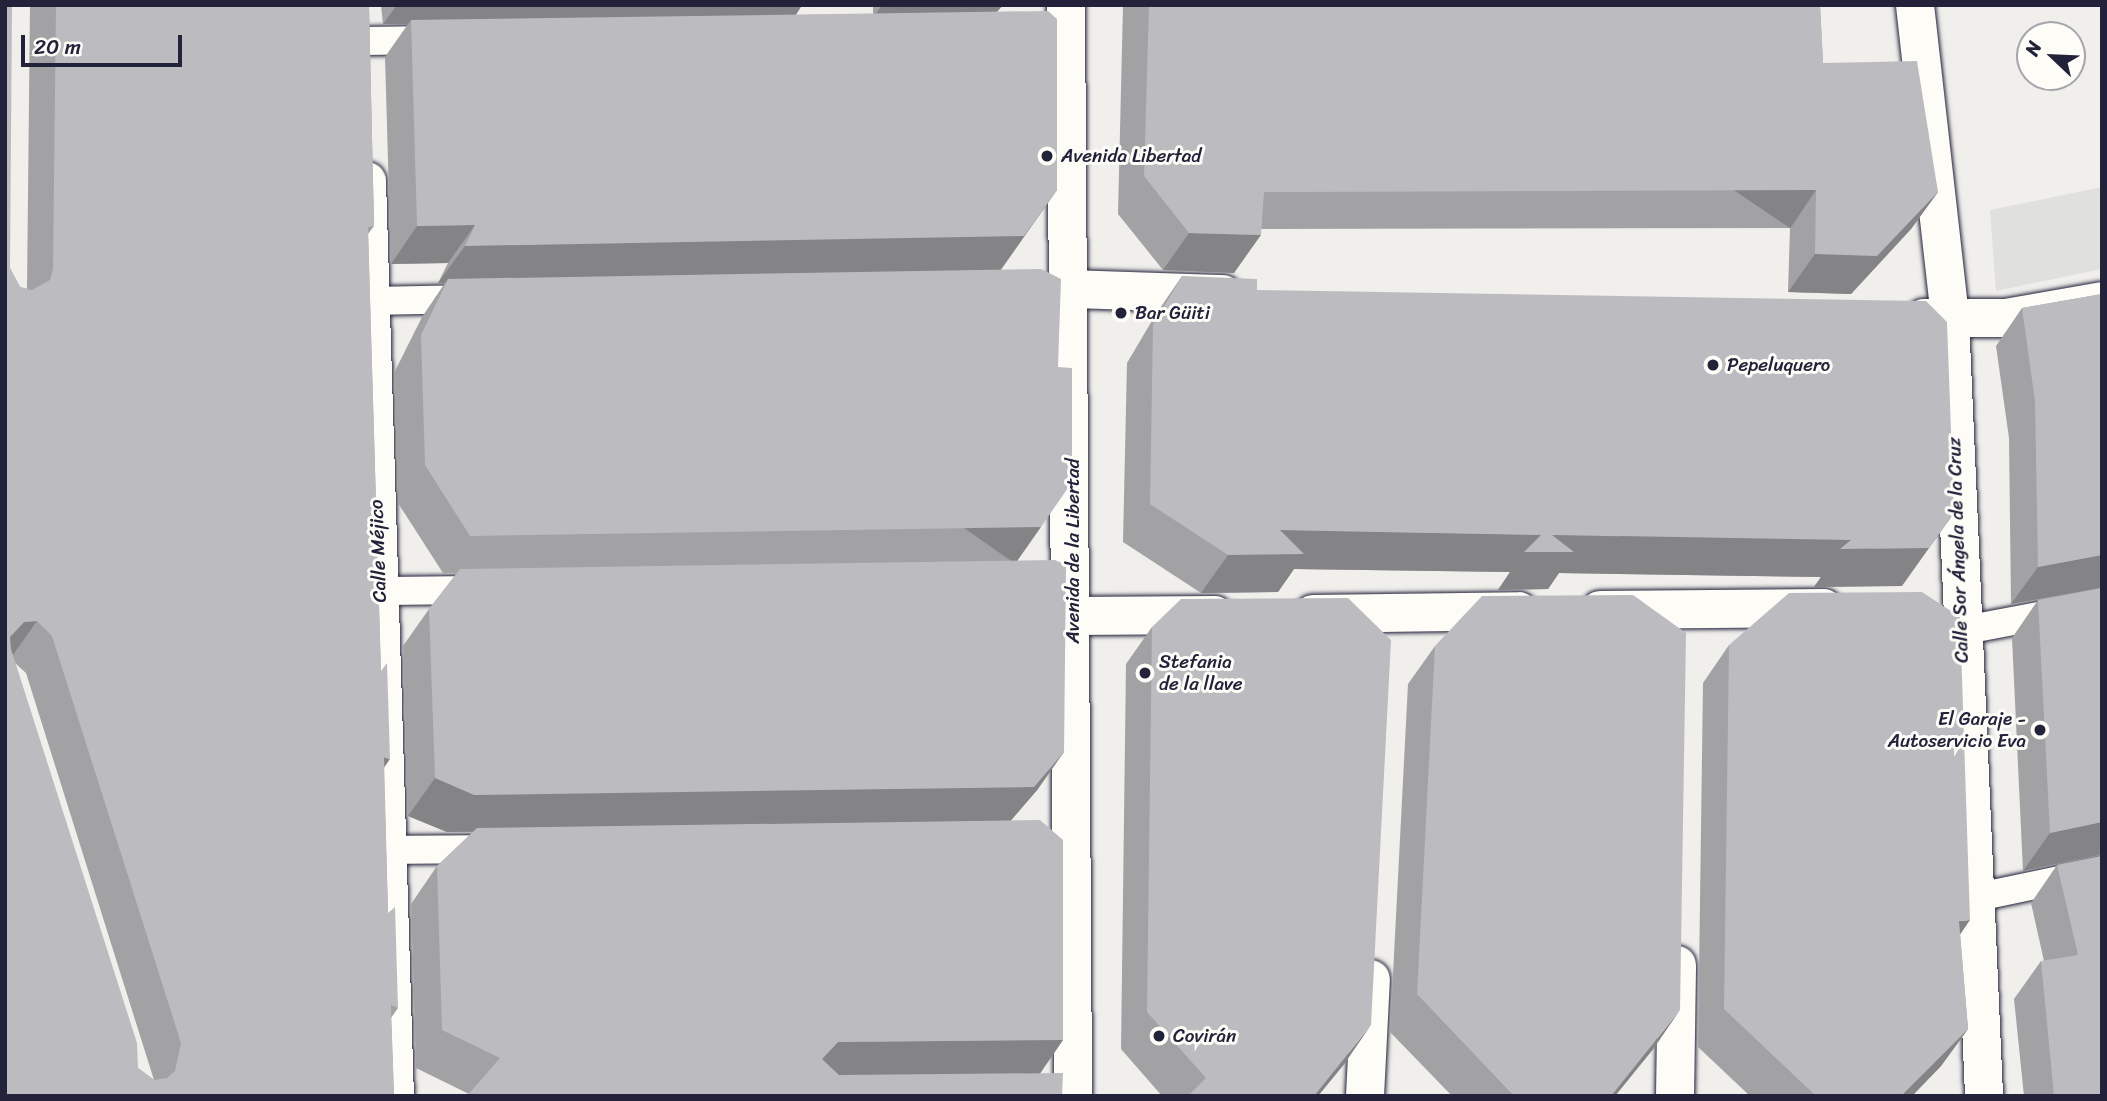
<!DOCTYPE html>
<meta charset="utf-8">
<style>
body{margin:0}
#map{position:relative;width:2107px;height:1101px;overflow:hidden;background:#f0efec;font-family:Sriracha,sans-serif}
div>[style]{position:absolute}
.built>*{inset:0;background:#e0e0df}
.roads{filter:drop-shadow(0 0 2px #22223b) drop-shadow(0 0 2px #22223b)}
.service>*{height:28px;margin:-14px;padding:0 14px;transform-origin:14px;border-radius:14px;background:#fdfcf7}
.minor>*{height:38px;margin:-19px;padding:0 19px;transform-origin:19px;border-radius:19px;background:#fdfcf7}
.wall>*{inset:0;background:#a2a2a5}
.shaded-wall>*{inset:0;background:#848486;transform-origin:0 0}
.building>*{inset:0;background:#bcbcc0}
.dots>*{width:19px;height:19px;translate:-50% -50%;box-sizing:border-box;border:4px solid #fdfcf7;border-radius:50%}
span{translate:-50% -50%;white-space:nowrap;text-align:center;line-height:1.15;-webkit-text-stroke:6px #fdfcf7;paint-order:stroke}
.poi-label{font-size:19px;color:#22223b}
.left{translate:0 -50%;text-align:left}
.right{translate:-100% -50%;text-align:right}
.street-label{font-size:19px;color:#22223b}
.frame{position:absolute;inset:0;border:7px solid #22223b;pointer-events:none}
.north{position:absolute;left:2016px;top:21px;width:70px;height:70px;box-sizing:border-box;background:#fdfcf7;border:2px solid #a5a5ac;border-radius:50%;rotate:293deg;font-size:19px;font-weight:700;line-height:28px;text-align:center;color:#22223b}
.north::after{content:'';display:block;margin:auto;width:24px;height:32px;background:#22223b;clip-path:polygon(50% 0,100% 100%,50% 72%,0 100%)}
.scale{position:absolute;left:21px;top:35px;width:161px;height:32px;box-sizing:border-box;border:4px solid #22223b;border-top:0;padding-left:9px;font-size:21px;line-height:24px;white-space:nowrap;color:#22223b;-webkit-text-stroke:5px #fdfcf7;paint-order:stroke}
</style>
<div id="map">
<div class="built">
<div style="clip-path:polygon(2102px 187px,2102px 269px,1996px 291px,1990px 210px)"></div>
</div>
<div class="roads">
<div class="service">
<div style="left:363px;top:41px;width:70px;rotate:-0.8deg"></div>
<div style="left:371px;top:301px;width:102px;rotate:-1.1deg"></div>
<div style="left:379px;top:591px;width:101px;rotate:-0.6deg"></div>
<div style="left:1960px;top:631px;width:145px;rotate:-10.8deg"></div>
<div style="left:388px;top:850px;width:105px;rotate:-0.5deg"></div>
<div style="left:1978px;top:897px;width:127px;rotate:-11.8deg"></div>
</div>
<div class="minor">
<div style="left:1066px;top:5px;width:1091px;rotate:89.63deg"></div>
<div style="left:1915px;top:5px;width:316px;rotate:83.6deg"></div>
<div style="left:1950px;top:319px;width:778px;rotate:87.49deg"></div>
<div style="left:367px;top:181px;width:915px;rotate:88.25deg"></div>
<div style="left:1072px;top:289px;width:151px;rotate:1.9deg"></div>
<div style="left:1924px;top:318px;width:82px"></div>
<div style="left:2006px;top:318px;width:97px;rotate:-10deg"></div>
<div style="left:1600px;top:610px;width:224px;rotate:-0.5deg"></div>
<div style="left:1313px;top:614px;width:206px;rotate:-0.8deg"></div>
<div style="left:1073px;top:616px;width:142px;rotate:-0.4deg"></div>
<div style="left:1365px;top:1096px;width:117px;rotate:-87.1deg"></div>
<div style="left:1675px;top:1096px;width:131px;rotate:-89.1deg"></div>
</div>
</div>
<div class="wall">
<div style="clip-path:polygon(evenodd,30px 5px,369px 5px,374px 226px,368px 234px,388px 913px,398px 1008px,391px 1018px,394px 1096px,5px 1096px,10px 268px,20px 287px,27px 289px,30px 5px,15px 663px,26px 673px,154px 1080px,138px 1068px,15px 663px)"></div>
<div style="clip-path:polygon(381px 5px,802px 5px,796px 15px,873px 14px,873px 5px,1003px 5px,997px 12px,1001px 270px,1018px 560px,1038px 789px,1011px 820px,1063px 1040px,1040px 1073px,469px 1094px,416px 1068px,411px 904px,437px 866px,473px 832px,447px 832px,408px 816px,403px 646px,429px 609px,457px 573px,443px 573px,398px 503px,394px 373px,422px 317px,445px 283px,438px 283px,448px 263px,391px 264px,385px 57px,408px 24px,383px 24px)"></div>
<div style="clip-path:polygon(1123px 5px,1820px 5px,1823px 63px,1938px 192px,1911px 229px,1851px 294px,1788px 292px,1790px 228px,1261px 229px,1234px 273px,1163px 270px,1118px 214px)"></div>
<div style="clip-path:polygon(1182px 276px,1257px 290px,1902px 586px,1814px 587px,1821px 577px,1559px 573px,1548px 589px,1498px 590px,1510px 572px,1294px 569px,1278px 592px,1201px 593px,1123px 542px,1127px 363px,1156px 314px)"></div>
<div style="clip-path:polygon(2102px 294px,2102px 1096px,2024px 1096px,2014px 999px,2041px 961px,2044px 961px,2031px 903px,2057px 865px,2101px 856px,2099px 855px,2023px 871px,2012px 638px,2038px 600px,2101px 588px,2100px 588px,2011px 604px,2009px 438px,1996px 346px,2022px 308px)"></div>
<div style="clip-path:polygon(1152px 627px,1345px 1063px,1318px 1096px,1162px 1096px,1121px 1049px,1126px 664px)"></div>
<div style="clip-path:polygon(1729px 645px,1960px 934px,1968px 1029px,1941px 1066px,1912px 1096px,1750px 1096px,1698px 1047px,1703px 683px)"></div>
<div style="clip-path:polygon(1435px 646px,1654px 1048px,1615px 1096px,1452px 1096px,1390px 1032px,1408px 684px)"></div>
</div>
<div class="shaded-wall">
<div style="clip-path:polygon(397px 5px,802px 5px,793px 19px,411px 20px,408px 24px,383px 24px)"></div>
<div style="clip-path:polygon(882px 5px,1003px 5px,993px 16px,873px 18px)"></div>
<div style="clip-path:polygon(1057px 190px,998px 274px,448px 279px,445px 283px,438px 283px,465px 246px)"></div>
<div style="left:1816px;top:190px;width:46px;height:552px;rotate:124deg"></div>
<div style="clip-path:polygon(1938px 192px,1911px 229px,1851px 294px,1788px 292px,1815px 254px)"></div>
<div style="clip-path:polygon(475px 225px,448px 263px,391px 264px,417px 226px)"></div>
<div style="clip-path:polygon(1189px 233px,1261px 235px,1234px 273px,1163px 270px)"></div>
<div style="clip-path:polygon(1954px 513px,1902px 586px,1814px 587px,1821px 577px,1559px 573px,1548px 589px,1498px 590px,1510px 572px,1294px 569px,1278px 592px,1201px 593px,1228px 555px,1280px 530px,1552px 535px)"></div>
<div style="left:1041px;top:527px;width:45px;height:571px;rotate:125deg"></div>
<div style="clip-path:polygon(2102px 555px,2102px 585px,2100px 588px,2011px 604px,2038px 567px)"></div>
<div style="clip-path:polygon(37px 621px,10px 659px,10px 637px,24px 622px)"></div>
<div style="clip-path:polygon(1064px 752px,1038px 789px,1008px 824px,447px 832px,408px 816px,435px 778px)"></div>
<div style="clip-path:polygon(384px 757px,390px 759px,364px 797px)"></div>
<div style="clip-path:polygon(2102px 822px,2102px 851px,2099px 855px,2023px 871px,2050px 833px)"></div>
<div style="clip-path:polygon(1970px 920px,1944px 958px,1959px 921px)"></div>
<div style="clip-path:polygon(1680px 1010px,1654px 1048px,1615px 1096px,1611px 1096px)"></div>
<div style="clip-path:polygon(1371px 1025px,1345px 1063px,1318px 1096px,1314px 1096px)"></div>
<div style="clip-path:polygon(1968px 1029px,1941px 1066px,1912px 1096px,1901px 1096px)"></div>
<div style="clip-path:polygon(1063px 1040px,1037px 1078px,812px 1079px,822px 1059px,838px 1042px)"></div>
</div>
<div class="building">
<div style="clip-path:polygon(evenodd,5px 5px,12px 5px,10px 268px,20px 287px,32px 290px,50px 280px,53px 269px,56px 5px,369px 5px,374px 226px,368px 227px,381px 671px,387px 663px,390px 759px,384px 757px,388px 913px,395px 907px,398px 1008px,391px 1005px,394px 1096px,5px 1096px,5px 5px,37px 621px,52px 636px,181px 1043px,175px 1071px,167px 1078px,154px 1080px,138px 1068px,137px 1043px,11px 649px,10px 637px,24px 622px,37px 621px)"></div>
<div style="clip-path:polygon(1149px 5px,1820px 5px,1823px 63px,1917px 61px,1938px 192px,1877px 256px,1815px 254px,1816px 190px,1264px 192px,1261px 235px,1189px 233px,1144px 176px)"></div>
<div style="clip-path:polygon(1048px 11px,1057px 19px,1057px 190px,1024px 236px,465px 246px,475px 225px,417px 226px,411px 20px)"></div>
<div style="clip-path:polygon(1041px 269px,1061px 279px,1058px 367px,1072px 368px,1072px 482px,1041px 527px,470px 536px,425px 465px,421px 335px,448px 279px)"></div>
<div style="clip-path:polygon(1182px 276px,1257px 279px,1257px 290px,1926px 301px,1947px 322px,1954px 513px,1929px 548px,1840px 549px,1851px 540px,1552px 535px,1574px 552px,1524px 552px,1541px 535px,1280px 530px,1304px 554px,1228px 555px,1150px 504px,1153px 325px)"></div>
<div style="clip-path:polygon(2102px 294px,2102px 555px,2038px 567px,2035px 401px,2022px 308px)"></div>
<div style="clip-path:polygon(1055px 560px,1066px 565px,1064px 752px,1034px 787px,474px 795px,435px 778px,429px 609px,460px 569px)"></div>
<div style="clip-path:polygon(2102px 588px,2102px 822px,2050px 833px,2038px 600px)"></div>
<div style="clip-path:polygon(1922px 592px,1960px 617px,1970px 920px,1959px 921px,1968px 1029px,1901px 1096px,1816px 1096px,1724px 1009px,1729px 645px,1789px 593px)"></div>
<div style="clip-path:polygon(1633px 595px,1686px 633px,1680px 1010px,1611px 1096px,1514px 1096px,1417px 994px,1435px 646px,1482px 596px)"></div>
<div style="clip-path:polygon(1348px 598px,1391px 640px,1371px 1025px,1314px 1096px,1188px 1096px,1206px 1078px,1147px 1012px,1152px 627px,1181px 599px)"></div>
<div style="clip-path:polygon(1040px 820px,1063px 840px,1063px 1040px,838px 1042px,822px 1059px,839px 1075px,1063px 1073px,1062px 1096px,467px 1096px,500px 1058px,442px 1030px,437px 866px,477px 828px)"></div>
<div style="clip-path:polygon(2102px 856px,2102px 1096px,2054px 1096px,2041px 961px,2078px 955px,2057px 865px)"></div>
</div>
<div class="dots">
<div style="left:1047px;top:156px;background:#22223b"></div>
<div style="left:1121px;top:313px;background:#22223b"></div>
<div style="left:1713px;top:365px;background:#22223b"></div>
<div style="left:1145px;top:673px;background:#22223b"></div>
<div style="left:2040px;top:730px;background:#22223b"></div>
<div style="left:1159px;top:1036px;background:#22223b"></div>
</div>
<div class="poi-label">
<span class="left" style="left:1061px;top:156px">Avenida Libertad</span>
<span class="left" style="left:1135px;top:313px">Bar Güiti</span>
<span class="left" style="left:1727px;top:365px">Pepeluquero</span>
<span class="left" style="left:1159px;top:673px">Stefania<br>de la llave</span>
<span class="right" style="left:2026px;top:730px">El Garaje -<br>Autoservicio Eva</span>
<span class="left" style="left:1173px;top:1036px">Covirán</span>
</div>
<div class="street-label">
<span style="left:1958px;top:550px;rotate:-92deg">Calle Sor Ángela de la Cruz</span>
<span style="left:378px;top:551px;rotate:-92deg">Calle Méjico</span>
<span style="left:1073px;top:551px;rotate:-90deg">Avenida de la Libertad</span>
</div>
<div class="frame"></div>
<div class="north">N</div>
<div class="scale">20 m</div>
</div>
